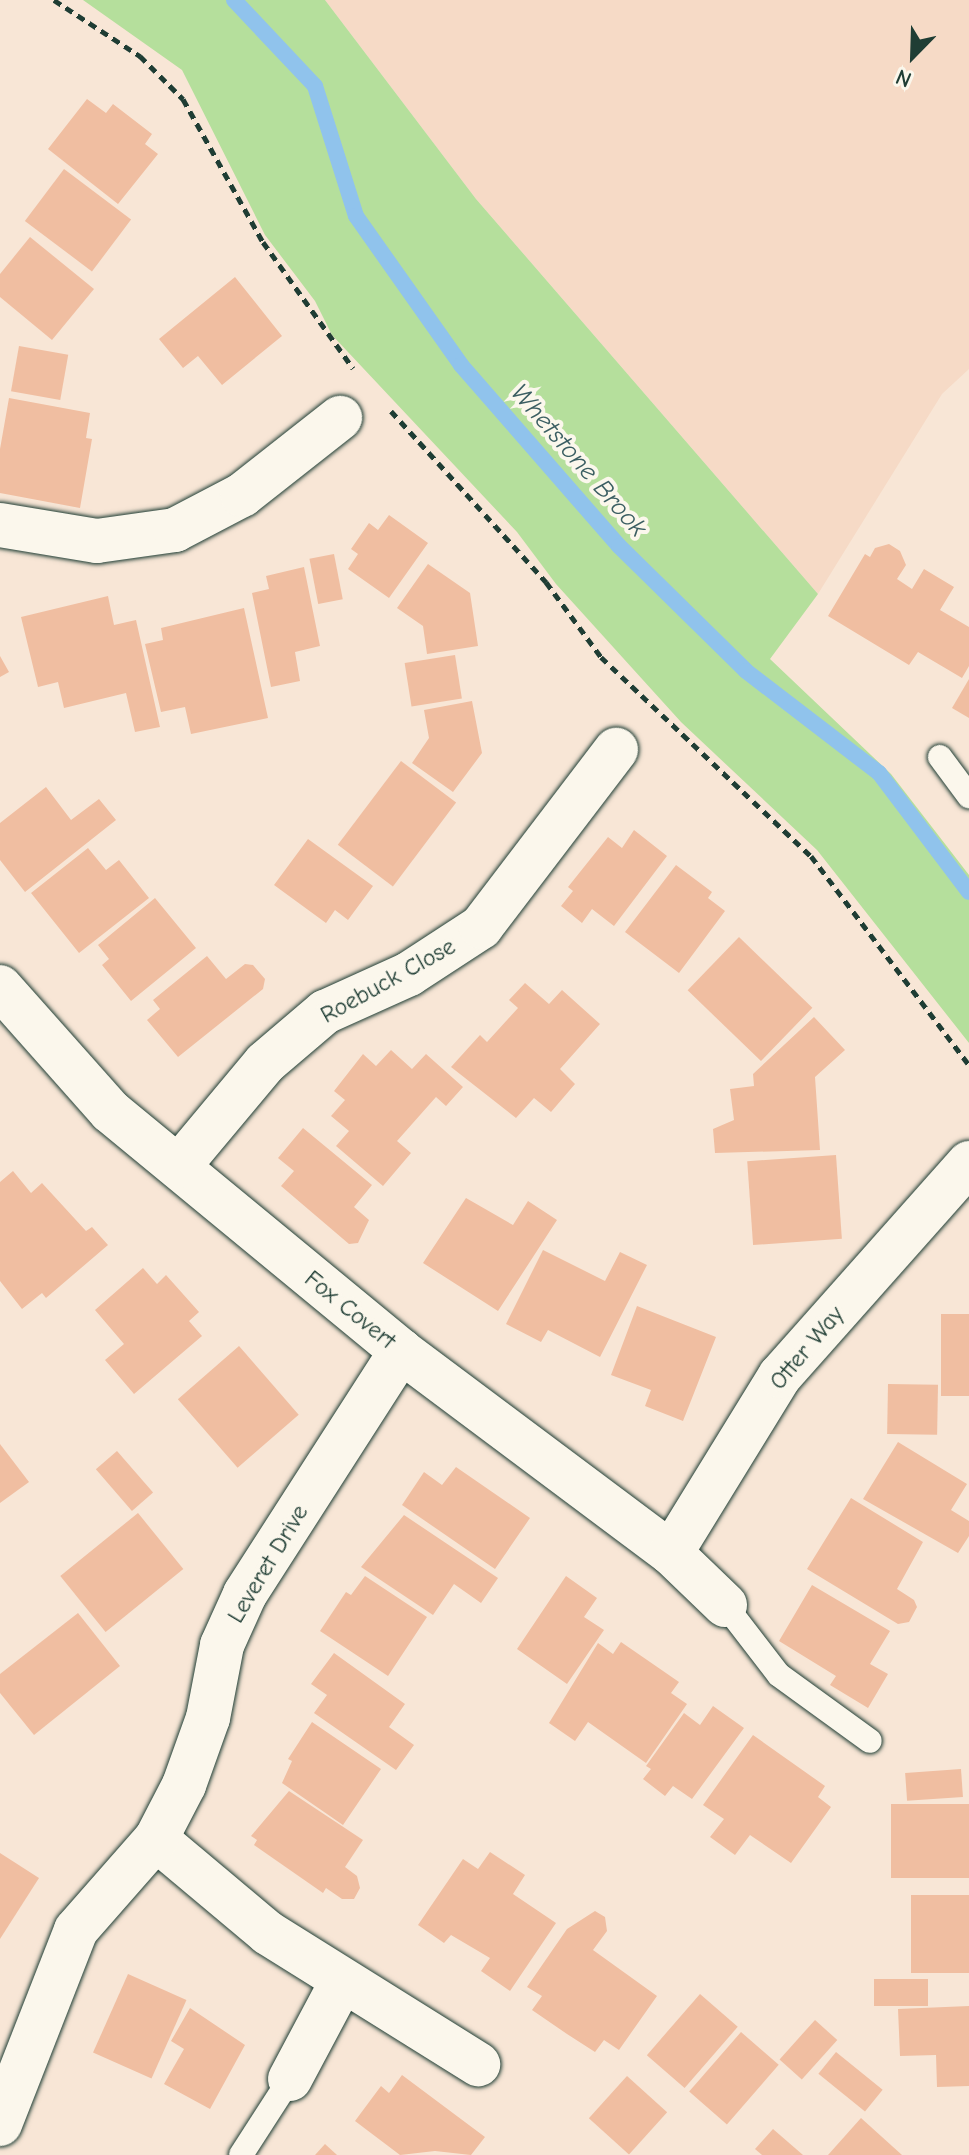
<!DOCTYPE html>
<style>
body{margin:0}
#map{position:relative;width:969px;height:2155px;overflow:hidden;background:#f8e6d6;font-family:"Comic Neue",sans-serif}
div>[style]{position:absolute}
.built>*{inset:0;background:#f6dac6}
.green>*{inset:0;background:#b5df9c}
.stream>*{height:16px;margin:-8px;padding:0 8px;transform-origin:8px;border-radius:8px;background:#90c3ec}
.building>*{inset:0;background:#f0bea1;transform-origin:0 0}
.path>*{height:5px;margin-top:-2.5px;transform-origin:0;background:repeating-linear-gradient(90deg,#1f3d34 0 8px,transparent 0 14px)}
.roads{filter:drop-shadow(0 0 2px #1f3d34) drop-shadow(0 0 2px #1f3d34)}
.service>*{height:24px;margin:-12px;padding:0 12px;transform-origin:12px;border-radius:12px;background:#fbf7ec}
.minor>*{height:44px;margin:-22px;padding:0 22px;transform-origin:22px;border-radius:22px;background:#fbf7ec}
span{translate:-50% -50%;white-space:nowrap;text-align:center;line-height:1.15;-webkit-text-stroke:8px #fbf7ec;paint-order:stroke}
.street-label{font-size:24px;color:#1f3d34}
.water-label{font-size:26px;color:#3b5e62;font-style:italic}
.north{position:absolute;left:873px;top:16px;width:80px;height:80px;-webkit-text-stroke:6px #fbf7ec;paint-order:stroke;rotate:203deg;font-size:22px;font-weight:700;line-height:32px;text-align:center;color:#1f3d34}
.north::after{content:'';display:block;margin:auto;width:28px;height:36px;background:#1f3d34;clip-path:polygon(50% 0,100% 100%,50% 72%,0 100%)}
</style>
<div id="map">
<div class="built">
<div style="clip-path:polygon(325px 0,969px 0,969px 369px,942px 394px,818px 594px,476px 199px)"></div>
</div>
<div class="green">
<div style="clip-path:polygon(83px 0,325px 0,476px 199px,818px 594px,770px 659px,891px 774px,969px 875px,969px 1043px,817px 850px,681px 722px,556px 584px,517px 532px,332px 335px,315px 301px,265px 235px,182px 70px)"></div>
</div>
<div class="stream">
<div style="left:234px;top:0;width:118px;rotate:46.7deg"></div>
<div style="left:315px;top:86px;width:136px;rotate:72.5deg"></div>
<div style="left:356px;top:216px;width:182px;rotate:54.8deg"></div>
<div style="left:461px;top:365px;width:240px;rotate:48.9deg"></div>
<div style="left:619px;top:546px;width:178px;rotate:44.5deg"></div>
<div style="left:746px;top:671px;width:168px;rotate:37.5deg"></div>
<div style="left:879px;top:773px;width:149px;rotate:52.9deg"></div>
</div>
<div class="building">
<div style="clip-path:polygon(87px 99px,106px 113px,113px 104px,152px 134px,145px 144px,158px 154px,118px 204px,48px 149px)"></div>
<div style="left:64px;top:169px;width:84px;height:65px;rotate:37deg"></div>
<div style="clip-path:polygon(30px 237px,94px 289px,52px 340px,0 297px,0 274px)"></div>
<div style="clip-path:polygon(235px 277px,282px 336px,222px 385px,198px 356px,183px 368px,159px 339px)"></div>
<div style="left:19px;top:346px;width:50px;height:46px;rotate:10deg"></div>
<div style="clip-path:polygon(9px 398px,90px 413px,86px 438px,92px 439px,80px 508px,0 493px,0 449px)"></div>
<div style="clip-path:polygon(389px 515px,428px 543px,389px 598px,348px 569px,358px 554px,351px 549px,369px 523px,378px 530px)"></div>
<div style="clip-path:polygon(889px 544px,900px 551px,906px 565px,897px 579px,912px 589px,924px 569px,954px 587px,940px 610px,969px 627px,969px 666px,962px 678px,918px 652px,909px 665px,828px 616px,865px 554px,870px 557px,875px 548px)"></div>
<div style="left:334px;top:554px;width:46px;height:25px;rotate:79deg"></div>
<div style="clip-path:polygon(428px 564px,470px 593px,478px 646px,427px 654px,423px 626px,397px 608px)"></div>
<div style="clip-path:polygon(304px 567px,320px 646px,295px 652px,300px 681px,271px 687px,252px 593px,269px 589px,266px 576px)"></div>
<div style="clip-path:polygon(108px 596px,114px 625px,136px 620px,160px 727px,135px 732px,126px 693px,64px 708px,58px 682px,38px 687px,21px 617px)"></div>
<div style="clip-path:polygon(244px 608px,268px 718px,191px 734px,185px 707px,161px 712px,145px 644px,163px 640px,161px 628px)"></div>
<div style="left:455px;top:655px;width:44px;height:51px;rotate:81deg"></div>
<div style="clip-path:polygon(0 656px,9px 672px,0 677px)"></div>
<div style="clip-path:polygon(969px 679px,969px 718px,952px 708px)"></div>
<div style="clip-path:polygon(472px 701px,482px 753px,453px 792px,412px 763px,429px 738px,424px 710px)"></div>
<div style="left:401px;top:761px;width:69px;height:105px;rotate:37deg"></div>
<div style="clip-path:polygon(46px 787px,71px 820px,99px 799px,116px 820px,25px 892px,0 860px,0 823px)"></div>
<div style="clip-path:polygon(634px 830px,667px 856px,614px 926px,592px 909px,582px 923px,561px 906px,573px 891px,568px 887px,608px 837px,622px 848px)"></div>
<div style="clip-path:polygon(308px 839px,373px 886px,348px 920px,335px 910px,326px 923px,274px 885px)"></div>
<div style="clip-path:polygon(88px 848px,106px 870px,119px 860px,149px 898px,79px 953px,31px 893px)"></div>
<div style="clip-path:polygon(676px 865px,712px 892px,708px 898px,725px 911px,679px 973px,625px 932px)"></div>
<div style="clip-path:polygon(155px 898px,196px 948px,131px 1001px,102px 965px,109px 959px,98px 945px)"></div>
<div style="left:739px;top:937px;width:102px;height:74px;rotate:44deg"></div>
<div style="clip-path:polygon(207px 956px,226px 979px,245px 964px,253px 965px,265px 979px,263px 989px,178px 1057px,147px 1020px,160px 1009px,153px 1000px)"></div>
<div style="clip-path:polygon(525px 983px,549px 1004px,562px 990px,600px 1024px,560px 1069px,575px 1084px,551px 1112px,534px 1098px,516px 1118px,451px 1067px,480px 1035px,487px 1042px,518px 1008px,509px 1000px)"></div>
<div style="clip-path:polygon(814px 1017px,845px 1050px,815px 1077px,820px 1150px,715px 1153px,713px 1129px,734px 1120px,730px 1089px,754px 1086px,753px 1074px)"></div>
<div style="clip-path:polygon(391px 1050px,412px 1069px,426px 1054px,463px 1087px,446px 1106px,436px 1097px,397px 1141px,411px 1153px,383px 1186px,336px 1146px,349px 1131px,331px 1116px,345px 1100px,334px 1091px,363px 1054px,376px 1066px)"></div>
<div style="clip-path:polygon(303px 1128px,372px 1185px,354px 1207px,369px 1220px,358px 1243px,349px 1244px,281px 1186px,294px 1171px,278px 1158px)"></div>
<div style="left:836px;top:1155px;width:84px;height:89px;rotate:86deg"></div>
<div style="clip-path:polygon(13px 1171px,31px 1193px,42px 1183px,86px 1231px,92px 1227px,108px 1245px,46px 1298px,42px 1293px,22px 1309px,0 1281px,0 1182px)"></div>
<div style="clip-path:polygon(466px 1198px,513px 1225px,528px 1201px,557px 1220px,498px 1311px,423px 1263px)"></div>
<div style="clip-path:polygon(543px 1250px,605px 1281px,620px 1252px,647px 1265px,600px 1357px,548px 1330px,541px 1342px,506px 1324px)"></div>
<div style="clip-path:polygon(143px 1268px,157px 1284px,166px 1275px,199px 1312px,189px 1321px,202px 1336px,134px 1394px,105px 1360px,124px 1344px,95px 1310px)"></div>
<div style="clip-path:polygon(637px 1306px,716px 1337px,683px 1421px,645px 1406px,651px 1390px,611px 1375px)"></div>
<div style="left:941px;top:1314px;width:28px;height:82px"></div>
<div style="left:239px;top:1346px;width:91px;height:81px;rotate:49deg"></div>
<div style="left:888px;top:1384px;width:50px;height:50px;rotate:1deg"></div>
<div style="clip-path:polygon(898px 1442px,967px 1484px,951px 1510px,969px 1521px,969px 1536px,958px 1553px,863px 1499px)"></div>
<div style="clip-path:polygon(0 1444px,29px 1482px,0 1503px)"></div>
<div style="left:117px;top:1451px;width:55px;height:28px;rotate:49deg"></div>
<div style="clip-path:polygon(456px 1467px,530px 1518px,495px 1569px,402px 1505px,424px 1472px,442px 1485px)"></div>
<div style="clip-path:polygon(851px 1498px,923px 1542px,897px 1589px,914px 1600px,917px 1607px,909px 1622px,898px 1624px,807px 1569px)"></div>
<div style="left:138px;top:1513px;width:72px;height:100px;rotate:51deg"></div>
<div style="clip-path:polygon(404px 1515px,498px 1578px,481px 1603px,454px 1584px,433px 1615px,361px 1567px)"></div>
<div style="clip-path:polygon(365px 1576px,427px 1617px,388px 1676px,320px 1631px,346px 1592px,351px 1595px)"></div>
<div style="clip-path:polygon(566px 1576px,597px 1598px,584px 1617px,604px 1630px,567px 1684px,517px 1649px)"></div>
<div style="clip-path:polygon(812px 1585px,890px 1631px,870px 1664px,888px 1674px,868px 1708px,830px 1685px,836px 1676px,779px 1641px)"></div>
<div style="clip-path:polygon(78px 1613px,120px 1666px,34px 1735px,0 1693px,0 1674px)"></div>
<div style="clip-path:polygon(621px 1642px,679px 1682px,671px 1693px,687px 1704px,646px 1763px,588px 1722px,575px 1741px,549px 1723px,598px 1643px,613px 1654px)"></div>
<div style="clip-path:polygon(334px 1653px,405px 1704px,389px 1727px,414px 1745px,396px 1770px,314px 1713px,327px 1695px,311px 1684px)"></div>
<div style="clip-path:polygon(713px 1706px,744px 1728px,692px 1799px,673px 1786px,665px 1796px,643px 1779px,651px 1769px,646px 1766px,684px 1713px,700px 1725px)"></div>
<div style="clip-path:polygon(312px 1722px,381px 1769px,343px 1825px,282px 1783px,292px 1761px,288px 1759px)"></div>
<div style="clip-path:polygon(753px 1735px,825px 1786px,818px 1797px,831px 1807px,791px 1863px,750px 1835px,735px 1855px,710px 1837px,724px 1819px,703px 1805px)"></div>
<div style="left:961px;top:1769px;width:28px;height:56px;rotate:86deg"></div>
<div style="clip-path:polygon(289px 1791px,363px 1840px,345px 1867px,357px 1876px,360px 1888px,354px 1899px,342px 1899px,326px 1888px,323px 1893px,254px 1845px,257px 1840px,251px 1836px)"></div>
<div style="left:969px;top:1804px;width:74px;height:78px;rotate:90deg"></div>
<div style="clip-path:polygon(490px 1852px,525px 1875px,513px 1894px,556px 1923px,510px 1991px,481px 1971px,490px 1958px,451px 1935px,444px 1943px,418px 1925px,463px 1859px,478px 1869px)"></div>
<div style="clip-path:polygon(0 1853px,39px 1878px,0 1939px)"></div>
<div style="left:969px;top:1895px;width:78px;height:58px;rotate:90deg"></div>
<div style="clip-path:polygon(595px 1911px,605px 1917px,607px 1931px,593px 1950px,657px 1996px,619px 2050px,604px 2040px,595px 2052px,567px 2034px,532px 2010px,542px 1996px,527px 1987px,567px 1929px)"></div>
<div style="left:128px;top:1974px;width:64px;height:86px;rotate:24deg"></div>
<div style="left:874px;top:1979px;width:54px;height:27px"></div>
<div style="left:700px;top:1994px;width:50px;height:81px;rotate:41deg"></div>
<div style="clip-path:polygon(969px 2006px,969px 2086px,937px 2087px,936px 2055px,900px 2056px,898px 2009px)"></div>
<div style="clip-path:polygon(190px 2008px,245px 2045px,210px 2109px,164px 2084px,184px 2049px,171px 2041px)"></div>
<div style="left:815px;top:2020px;width:30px;height:53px;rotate:42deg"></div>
<div style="left:741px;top:2032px;width:50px;height:79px;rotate:41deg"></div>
<div style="left:836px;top:2052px;width:60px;height:28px;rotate:39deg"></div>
<div style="clip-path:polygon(402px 2075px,485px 2137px,471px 2155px,435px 2151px,400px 2155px,355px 2121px,381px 2086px,389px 2093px)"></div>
<div style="left:627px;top:2076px;width:54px;height:57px;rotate:42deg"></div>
<div style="clip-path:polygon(861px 2118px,902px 2155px,828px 2155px)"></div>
<div style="clip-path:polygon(773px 2129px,803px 2155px,762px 2155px,755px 2149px)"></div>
<div style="clip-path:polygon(325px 2144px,337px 2155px,315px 2155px)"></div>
</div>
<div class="path">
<div style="left:54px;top:0;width:103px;rotate:33.1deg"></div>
<div style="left:140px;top:56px;width:61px;rotate:45deg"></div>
<div style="left:183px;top:99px;width:164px;rotate:60.8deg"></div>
<div style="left:263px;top:242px;width:155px;rotate:54.5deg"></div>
<div style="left:391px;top:411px;width:231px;rotate:47.8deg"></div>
<div style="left:546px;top:582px;width:93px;rotate:53.7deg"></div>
<div style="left:601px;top:657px;width:289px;rotate:43.5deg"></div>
<div style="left:811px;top:856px;width:262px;rotate:52.9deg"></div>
</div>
<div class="roads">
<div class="service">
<div style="left:940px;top:757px;width:49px;rotate:53.4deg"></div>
<div style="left:725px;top:1605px;width:88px;rotate:52.4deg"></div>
<div style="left:779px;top:1675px;width:112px;rotate:36deg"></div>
<div style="left:241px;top:2155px;width:90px;rotate:-57.2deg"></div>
</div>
<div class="minor">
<div style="left:0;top:525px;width:98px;rotate:9.4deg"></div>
<div style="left:97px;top:541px;width:79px;rotate:-8deg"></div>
<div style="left:175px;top:530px;width:76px;rotate:-27.6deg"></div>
<div style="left:242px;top:495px;width:125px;rotate:-38.2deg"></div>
<div style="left:0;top:987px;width:166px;rotate:48.4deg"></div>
<div style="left:110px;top:1111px;width:377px;rotate:39.5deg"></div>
<div style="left:401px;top:1351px;width:337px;rotate:36.8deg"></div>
<div style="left:671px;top:1553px;width:75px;rotate:43.9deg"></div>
<div style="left:179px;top:1166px;width:134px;rotate:-50.1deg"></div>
<div style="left:265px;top:1063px;width:79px;rotate:-40.4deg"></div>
<div style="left:325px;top:1012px;width:92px;rotate:-24.3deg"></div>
<div style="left:409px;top:974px;width:86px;rotate:-33.1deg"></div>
<div style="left:481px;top:927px;width:223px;rotate:-52.7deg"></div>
<div style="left:671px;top:1553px;width:208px;rotate:-58.4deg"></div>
<div style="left:780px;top:1376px;width:285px;rotate:-48.4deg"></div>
<div style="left:156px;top:1839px;width:146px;rotate:40deg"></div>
<div style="left:268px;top:1933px;width:248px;rotate:32deg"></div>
<div style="left:290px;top:2079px;width:111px;rotate:-62deg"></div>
<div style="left:0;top:2124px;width:208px;rotate:-68.6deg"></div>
<div style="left:76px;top:1930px;width:121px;rotate:-48.7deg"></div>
<div style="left:156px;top:1839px;width:61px;rotate:-62.6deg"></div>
<div style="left:184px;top:1785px;width:71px;rotate:-70.3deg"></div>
<div style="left:208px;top:1718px;width:74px;rotate:-79.1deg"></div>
<div style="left:222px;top:1645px;width:56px;rotate:-65.7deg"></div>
<div style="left:245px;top:1594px;width:289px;rotate:-57.3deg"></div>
</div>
</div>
<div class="street-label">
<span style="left:388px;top:981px;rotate:-29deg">Roebuck Close</span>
<span style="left:350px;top:1310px;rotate:39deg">Fox Covert</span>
<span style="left:807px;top:1348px;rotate:-50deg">Otter Way</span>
<span style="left:268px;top:1564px;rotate:-59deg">Leveret Drive</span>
</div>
<div class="water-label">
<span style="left:578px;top:461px;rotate:49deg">Whetstone Brook</span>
</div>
<div class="north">N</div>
</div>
